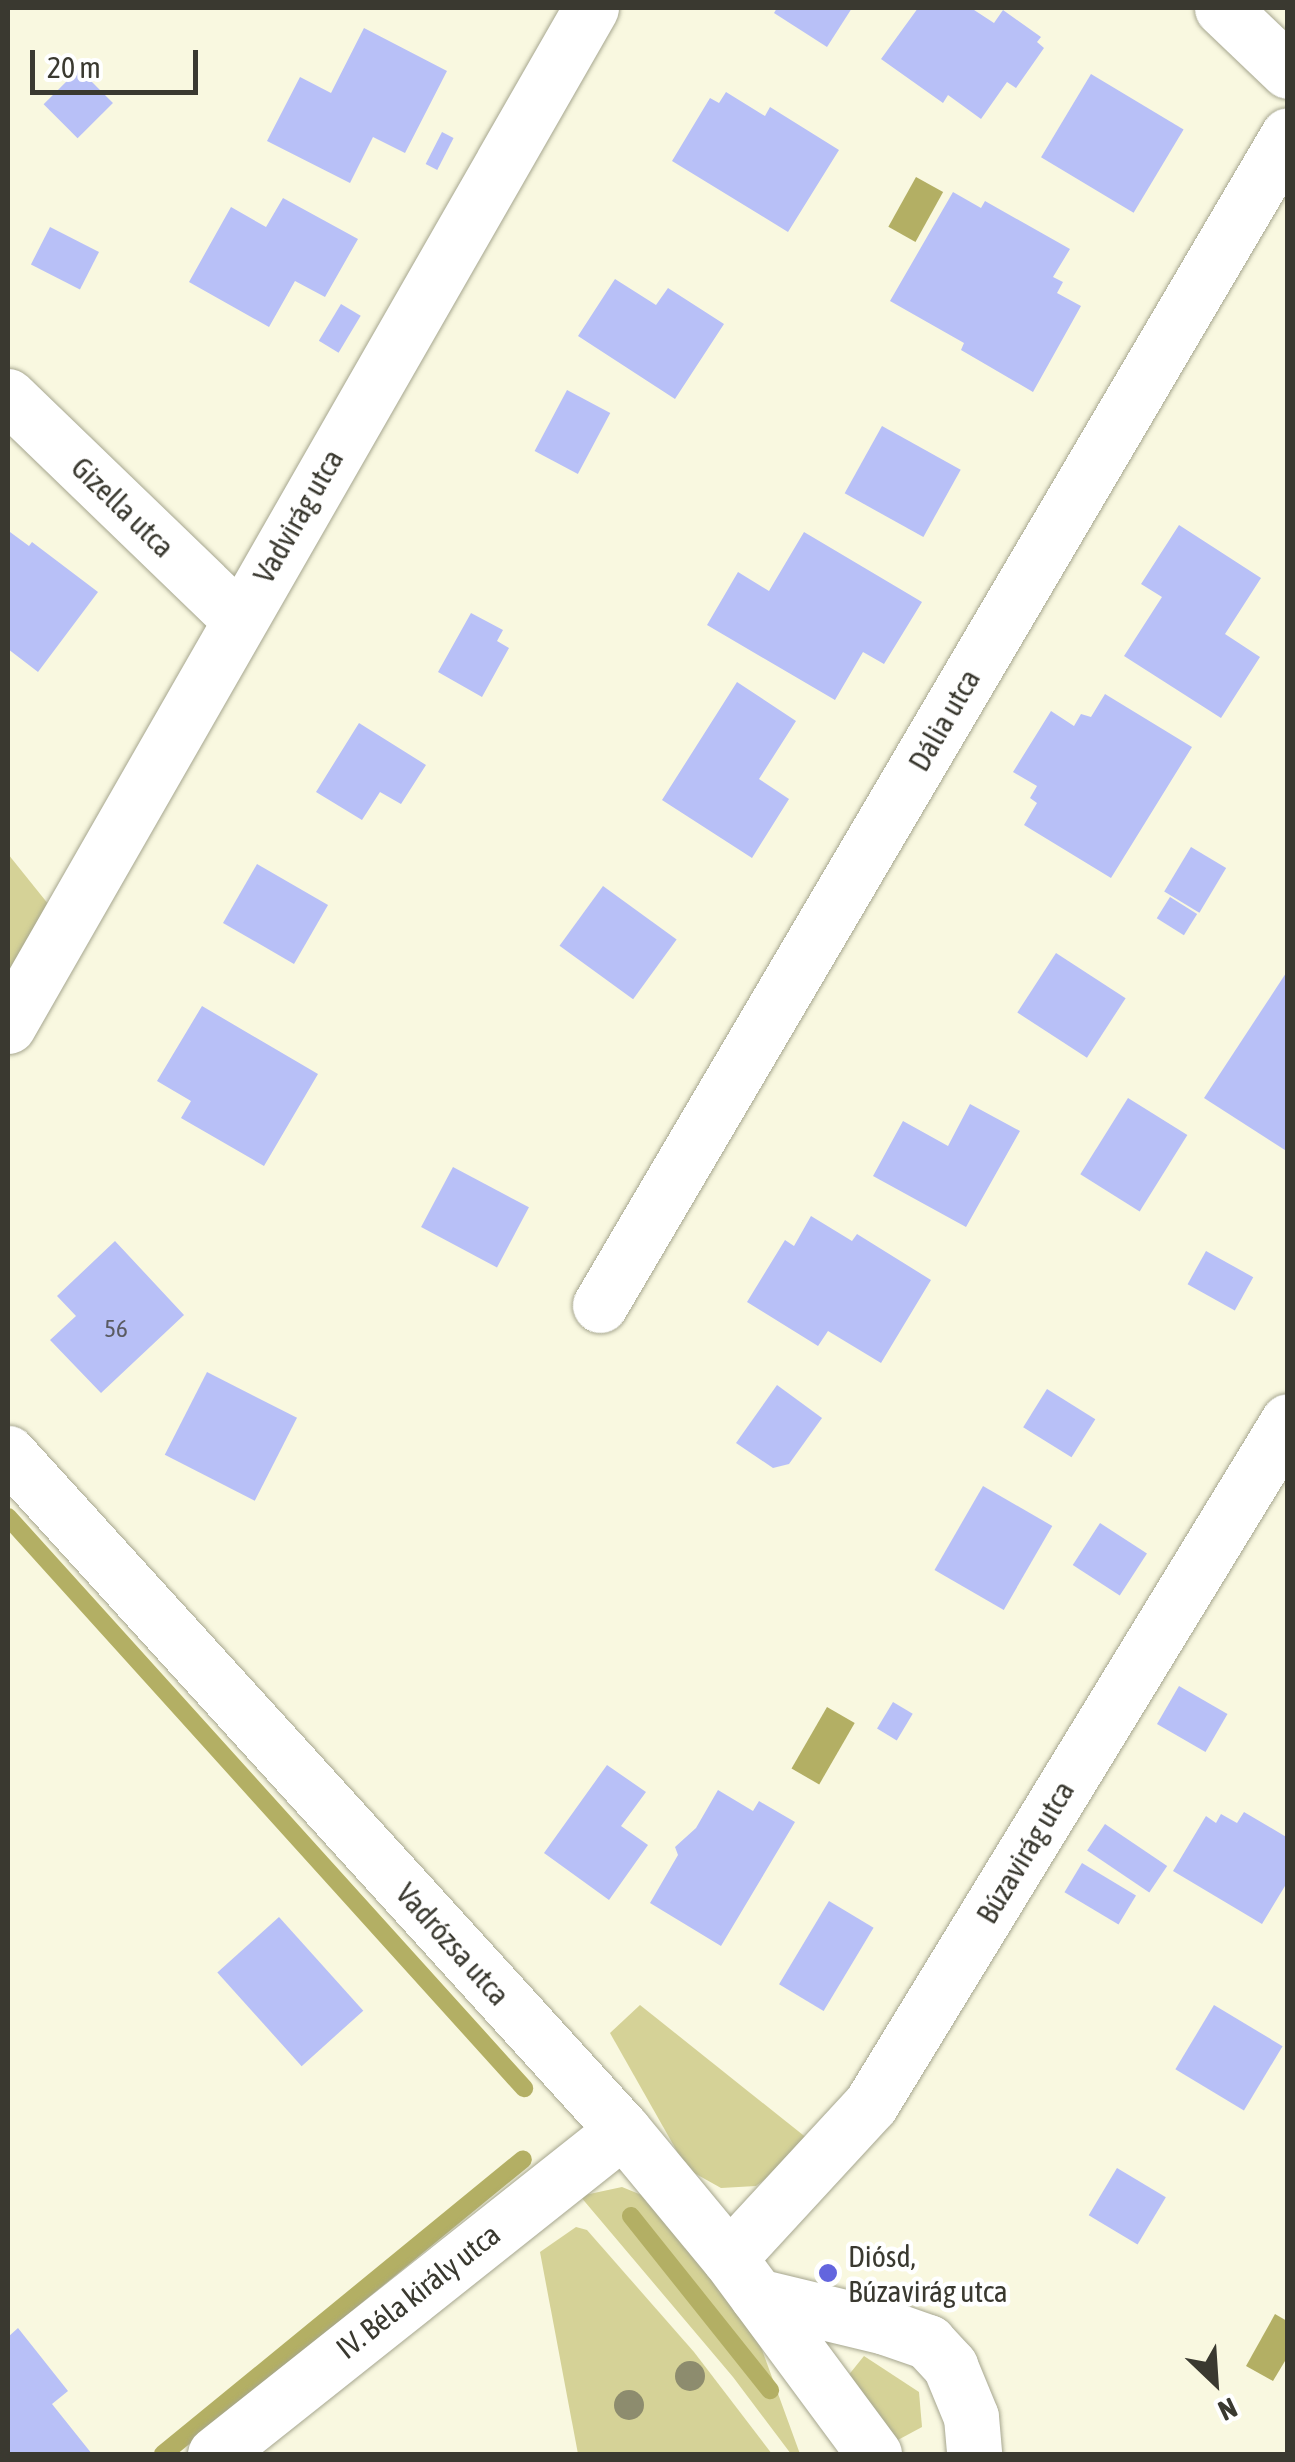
<!DOCTYPE html>
<meta charset="utf-8">
<style>
body{margin:0}
#map{position:relative;width:1295px;height:2462px;overflow:hidden;background:#f9f8e0;font-family:"Asap Condensed",sans-serif}
div>[style]{position:absolute}
.green>*{inset:0;background:#d5d297}
.water>*{inset:0;background:#b3af64;transform-origin:0 0}
.stream>*{height:18px;margin:-9px;padding:0 9px;transform-origin:9px;border-radius:9px;background:#b3af64}
.building>*{inset:0;background:#b8c0f7;transform-origin:0 0}
.roads{filter:drop-shadow(0 0 2px #a6a68f) drop-shadow(0 0 2px #a6a68f)}
.minor>*{height:55px;margin:-27.5px;padding:0 27.5px;transform-origin:27.5px;border-radius:27.5px;background:#fff}
.trees>*{width:30px;height:30px;margin:-15px;border-radius:50%;background:#8d8c6e}
.dots>*{width:28px;height:28px;translate:-50% -50%;box-sizing:border-box;border:5px solid #fff;border-radius:50%}
span{translate:-50% -50%;white-space:nowrap;text-align:center;line-height:1.15;-webkit-text-stroke:9px #fff;paint-order:stroke}
.number-label{font-size:25px;color:#5a5b62}
.number-label span{-webkit-text-stroke-width:0}
.street-label{font-size:30px;color:#3a3930}
.poi-label{font-size:30px;color:#3a3930}
.left{translate:0 -50%;text-align:left}
.frame{position:absolute;inset:0;border:10px solid #3a3930;pointer-events:none}
.north{position:absolute;left:1165px;top:2332px;width:100px;height:100px;-webkit-text-stroke:8px #fff;paint-order:stroke;rotate:155deg;font-size:28px;font-weight:700;line-height:40px;text-align:center;color:#3a3930}
.north::after{content:'';display:block;margin:auto;width:35px;height:45px;background:#3a3930;clip-path:polygon(50% 0,100% 100%,50% 72%,0 100%)}
.scale{position:absolute;left:30px;top:50px;width:168px;height:45px;box-sizing:border-box;border:5px solid #3a3930;border-top:0;padding-left:12px;font-size:30px;line-height:35px;white-space:nowrap;color:#3a3930;-webkit-text-stroke:8px #fff;paint-order:stroke}
</style>
<div id="map">
<div class="green">
<div style="clip-path:polygon(8px 854px,53px 910px,8px 983px)"></div>
<div style="clip-path:polygon(640px 2005px,813px 2143px,756px 2186px,721px 2188px,687px 2169px,610px 2033px)"></div>
<div style="clip-path:polygon(622px 2187px,644px 2196px,757px 2336px,800px 2454px,791px 2454px,733px 2377px,580px 2196px)"></div>
<div style="clip-path:polygon(576px 2227px,587px 2230px,694px 2352px,772px 2454px,578px 2454px,540px 2252px)"></div>
<div style="clip-path:polygon(864px 2356px,919px 2392px,922px 2427px,896px 2441px,847px 2377px)"></div>
</div>
<div class="water">
<div style="left:916px;top:177px;width:31px;height:57px;rotate:29deg"></div>
<div style="left:827px;top:1707px;width:32px;height:71px;rotate:30deg"></div>
<div style="clip-path:polygon(1275px 2314px,1287px 2321px,1288px 2356px,1273px 2381px,1246px 2366px)"></div>
</div>
<div class="stream">
<div style="left:8px;top:1517px;width:770px;rotate:47.9deg"></div>
<div style="left:631px;top:2216px;width:223px;rotate:51.4deg"></div>
<div style="left:163px;top:2454px;width:465px;rotate:-39.3deg"></div>
</div>
<div class="building">
<div style="clip-path:polygon(777px 8px,852px 8px,827px 47px,774px 13px)"></div>
<div style="clip-path:polygon(918px 8px,971px 8px,994px 23px,1003px 10px,1041px 37px,1037px 42px,1044px 48px,1016px 88px,1007px 82px,981px 119px,948px 95px,943px 103px,881px 59px)"></div>
<div style="clip-path:polygon(364px 28px,447px 71px,405px 153px,373px 137px,350px 183px,267px 141px,300px 77px,331px 93px)"></div>
<div style="left:79px;top:69px;width:48px;height:50px;rotate:45deg"></div>
<div style="left:1091px;top:74px;width:108px;height:97px;rotate:31deg"></div>
<div style="clip-path:polygon(726px 92px,765px 116px,770px 107px,839px 150px,788px 232px,672px 161px,710px 98px,719px 103px)"></div>
<div style="left:442px;top:132px;width:13px;height:36px;rotate:27deg"></div>
<div style="clip-path:polygon(953px 192px,981px 208px,985px 201px,1070px 249px,1053px 277px,1063px 282px,1057px 293px,1081px 306px,1033px 392px,961px 350px,964px 343px,890px 301px)"></div>
<div style="clip-path:polygon(283px 198px,358px 239px,325px 297px,295px 281px,269px 327px,189px 282px,231px 207px,266px 227px)"></div>
<div style="left:50px;top:227px;width:55px;height:42px;rotate:27deg"></div>
<div style="clip-path:polygon(615px 279px,656px 305px,668px 288px,724px 324px,675px 399px,578px 336px)"></div>
<div style="left:341px;top:304px;width:23px;height:43px;rotate:31deg"></div>
<div style="left:567px;top:390px;width:49px;height:69px;rotate:28deg"></div>
<div style="left:882px;top:426px;width:90px;height:77px;rotate:29deg"></div>
<div style="clip-path:polygon(1179px 525px,1261px 578px,1225px 634px,1260px 657px,1221px 718px,1124px 656px,1162px 597px,1141px 584px)"></div>
<div style="clip-path:polygon(10px 532px,29px 546px,32px 542px,98px 592px,38px 672px,8px 649px)"></div>
<div style="clip-path:polygon(804px 532px,922px 602px,884px 664px,863px 652px,835px 700px,707px 625px,738px 572px,769px 591px)"></div>
<div style="clip-path:polygon(471px 613px,503px 630px,497px 641px,509px 648px,482px 697px,438px 672px)"></div>
<div style="clip-path:polygon(737px 682px,796px 721px,759px 779px,789px 799px,752px 858px,662px 800px)"></div>
<div style="clip-path:polygon(1105px 694px,1192px 747px,1111px 878px,1024px 825px,1037px 803px,1030px 798px,1037px 786px,1013px 772px,1051px 711px,1074px 726px,1081px 714px,1091px 717px)"></div>
<div style="clip-path:polygon(359px 723px,426px 765px,401px 804px,380px 792px,362px 820px,316px 792px)"></div>
<div style="left:1191px;top:847px;width:41px;height:52px;rotate:31deg"></div>
<div style="left:257px;top:864px;width:82px;height:68px;rotate:30deg"></div>
<div style="left:603px;top:886px;width:91px;height:74px;rotate:36deg"></div>
<div style="left:1170px;top:897px;width:32px;height:25px;rotate:32deg"></div>
<div style="left:1056px;top:953px;width:83px;height:71px;rotate:33deg"></div>
<div style="clip-path:polygon(1288px 970px,1288px 1152px,1204px 1098px)"></div>
<div style="clip-path:polygon(202px 1006px,318px 1074px,264px 1166px,181px 1118px,191px 1101px,157px 1081px)"></div>
<div style="left:1128px;top:1098px;width:70px;height:90px;rotate:32deg"></div>
<div style="clip-path:polygon(970px 1104px,1020px 1131px,966px 1227px,873px 1176px,903px 1121px,948px 1146px)"></div>
<div style="left:453px;top:1167px;width:86px;height:68px;rotate:28deg"></div>
<div style="clip-path:polygon(811px 1216px,852px 1241px,857px 1234px,931px 1280px,881px 1363px,828px 1331px,818px 1346px,747px 1302px,785px 1240px,794px 1246px)"></div>
<div style="clip-path:polygon(115px 1241px,184px 1315px,101px 1393px,50px 1340px,76px 1316px,57px 1296px)"></div>
<div style="left:1206px;top:1251px;width:54px;height:38px;rotate:29deg"></div>
<div style="left:207px;top:1372px;width:101px;height:93px;rotate:27deg"></div>
<div style="clip-path:polygon(777px 1385px,822px 1418px,789px 1464px,773px 1468px,736px 1443px)"></div>
<div style="left:1047px;top:1389px;width:57px;height:45px;rotate:32deg"></div>
<div style="left:983px;top:1486px;width:80px;height:97px;rotate:30deg"></div>
<div style="left:1100px;top:1523px;width:56px;height:50px;rotate:33deg"></div>
<div style="left:1179px;top:1686px;width:56px;height:44px;rotate:30deg"></div>
<div style="left:893px;top:1702px;width:23px;height:31px;rotate:31deg"></div>
<div style="clip-path:polygon(607px 1765px,646px 1792px,621px 1826px,648px 1845px,609px 1900px,544px 1853px)"></div>
<div style="clip-path:polygon(718px 1790px,753px 1811px,759px 1801px,795px 1822px,721px 1946px,650px 1903px,678px 1855px,675px 1847px,696px 1828px)"></div>
<div style="clip-path:polygon(1244px 1812px,1288px 1838px,1288px 1881px,1262px 1924px,1173px 1871px,1206px 1816px,1216px 1823px,1221px 1814px,1237px 1823px)"></div>
<div style="left:1105px;top:1824px;width:75px;height:32px;rotate:34deg"></div>
<div style="left:1082px;top:1863px;width:63px;height:34px;rotate:31deg"></div>
<div style="left:829px;top:1901px;width:52px;height:97px;rotate:31deg"></div>
<div style="left:279px;top:1917px;width:126px;height:83px;rotate:48deg"></div>
<div style="left:1214px;top:2005px;width:80px;height:75px;rotate:31deg"></div>
<div style="left:1117px;top:2168px;width:57px;height:55px;rotate:31deg"></div>
<div style="clip-path:polygon(18px 2328px,68px 2391px,52px 2404px,92px 2454px,8px 2454px,8px 2337px)"></div>
</div>
<div class="roads">
<div class="minor">
<div style="left:1222px;top:8px;width:91px;rotate:43.7deg"></div>
<div style="left:8px;top:396px;width:321px;rotate:44deg"></div>
<div style="left:8px;top:1026px;width:1173px;rotate:-60.2deg"></div>
<div style="left:600px;top:1305px;width:1357px;rotate:-59.54deg"></div>
<div style="left:8px;top:1453px;width:915px;rotate:47.75deg"></div>
<div style="left:623px;top:2130px;width:166px;rotate:50.4deg"></div>
<div style="left:729px;top:2258px;width:244px;rotate:53.5deg"></div>
<div style="left:729px;top:2258px;width:209px;rotate:-47.3deg"></div>
<div style="left:871px;top:2104px;width:800px;rotate:-58.59deg"></div>
<div style="left:757px;top:2296px;width:132px;rotate:13.6deg"></div>
<div style="left:885px;top:2327px;width:46px;rotate:19.2deg"></div>
<div style="left:928px;top:2342px;width:33px;rotate:47deg"></div>
<div style="left:950px;top:2366px;width:55px;rotate:67.6deg"></div>
<div style="left:971px;top:2417px;width:37px;rotate:85deg"></div>
<div style="left:215px;top:2454px;width:521px;rotate:-38.45deg"></div>
</div>
</div>
<div class="trees">
<div style="left:690px;top:2376px"></div>
<div style="left:629px;top:2405px"></div>
</div>
<div class="dots">
<div style="left:828px;top:2273px;background:#6365de"></div>
</div>
<div class="number-label">
<span style="left:116px;top:1328px">56</span>
</div>
<div class="street-label">
<span style="left:123px;top:507px;rotate:44deg">Gizella utca</span>
<span style="left:298px;top:516px;rotate:-60deg">Vadvirág utca</span>
<span style="left:944px;top:720px;rotate:-60deg">Dália utca</span>
<span style="left:1025px;top:1852px;rotate:-59deg">Búzavirág utca</span>
<span style="left:453px;top:1944px;rotate:48deg">Vadrózsa utca</span>
<span style="left:418px;top:2291px;rotate:-38deg">IV. Béla király utca</span>
</div>
<div class="poi-label">
<span class="left" style="left:848px;top:2273px">Diósd,<br>Búzavirág utca</span>
</div>
<div class="frame"></div>
<div class="north">N</div>
<div class="scale">20 m</div>
</div>
